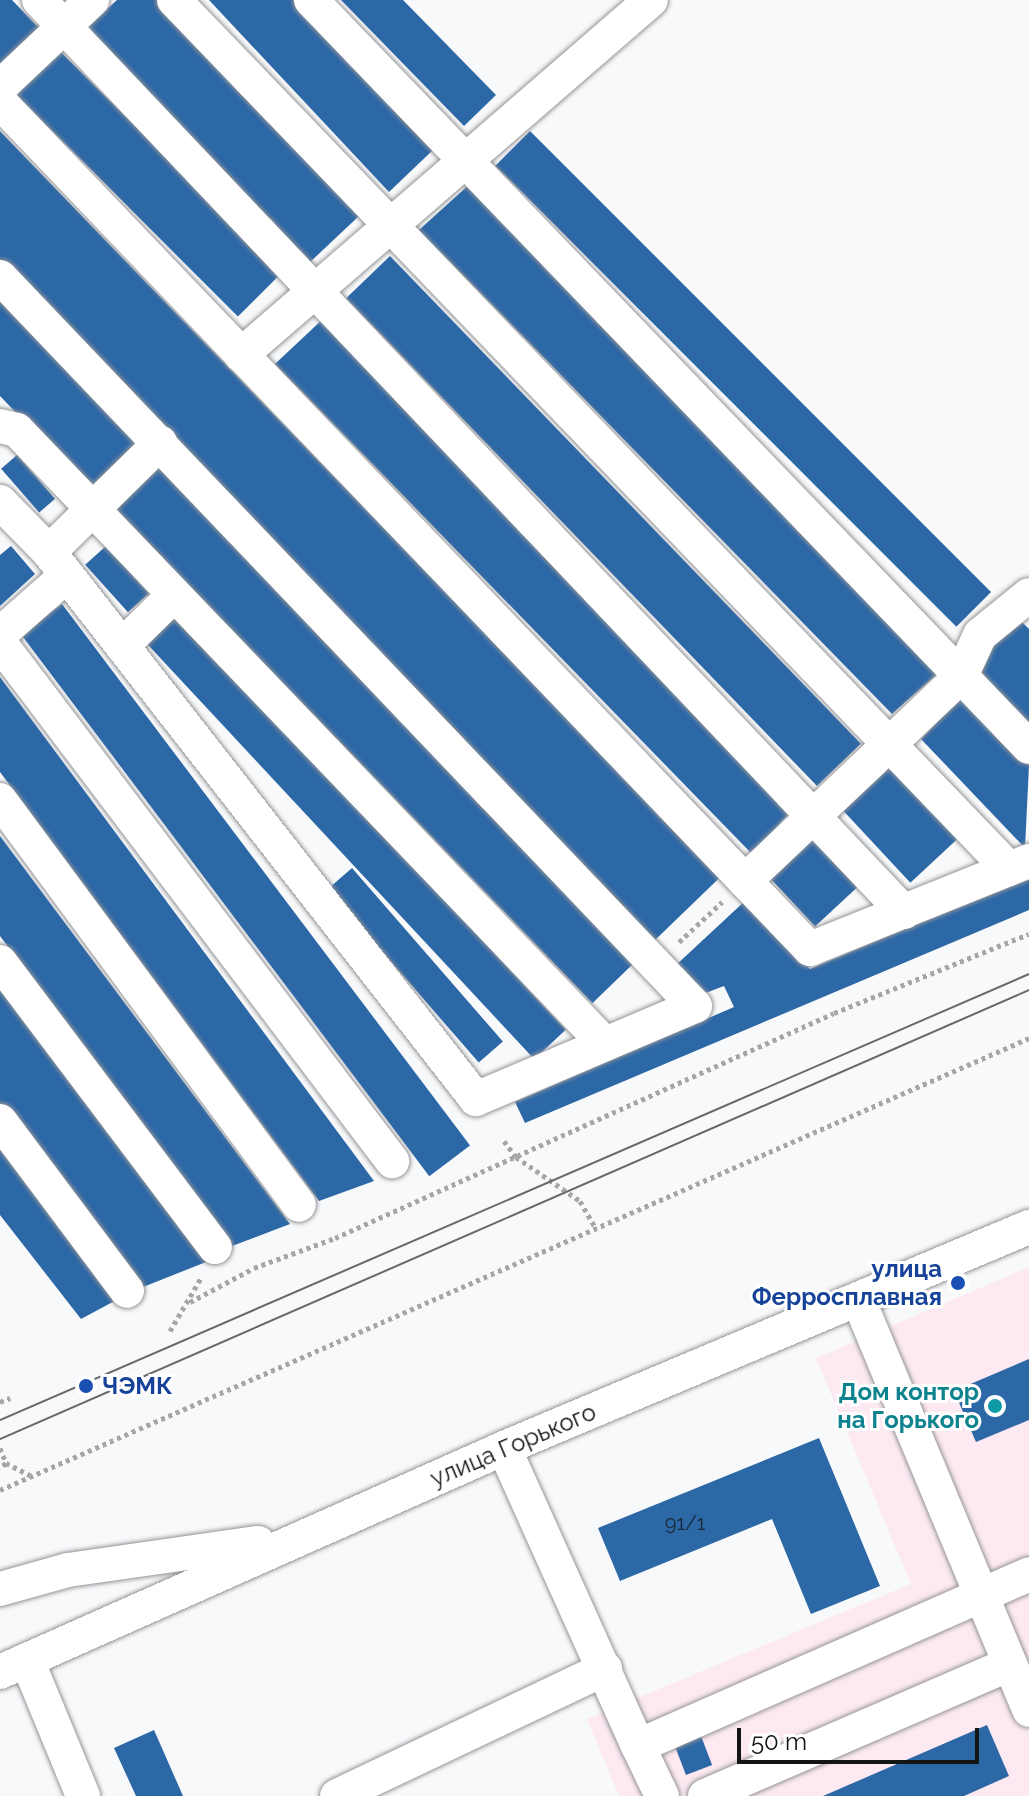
<!DOCTYPE html>
<meta charset="utf-8">
<style>
body{margin:0}
#map{position:relative;width:1029px;height:1796px;overflow:hidden;background:#f8f9fb;font-family:Raleway,sans-serif}
div>[style]{position:absolute}
.commercial>*{inset:0;background:#fde9f2}
.building>*{inset:0;background:#2c67a6;transform-origin:0 0}
.path>*{height:5px;margin-top:-2.5px;transform-origin:0;background:repeating-linear-gradient(90deg,#a5a6a7 0 4px,transparent 0 8px)}
.roads{filter:drop-shadow(0 0 2px #949597) drop-shadow(0 0 2px #949597)}
.minor>*{height:34px;margin:-17px;padding:0 17px;transform-origin:17px;border-radius:17px;background:#fff}
.tram>*{height:2px;margin:-1px;padding:0 1px;transform-origin:1px;border-radius:1px;background:#686969}
.dots>*{width:22px;height:22px;translate:-50% -50%;box-sizing:border-box;border:4px solid #fff;border-radius:50%}
span{translate:-50% -50%;white-space:nowrap;text-align:center;line-height:1.15;-webkit-text-stroke:6px #fff;paint-order:stroke}
.number-label{font-size:20px;color:#192938}
.number-label span{-webkit-text-stroke-width:0}
.transit-label{font-size:24px;color:#164399;font-weight:700}
.right{translate:-100% -50%;text-align:right}
.left{translate:0 -50%;text-align:left}
.culture-label{font-size:24px;color:#0d838f;font-weight:700}
.street-label{font-size:24px;color:#131414}
.scale{position:absolute;left:737px;top:1728px;width:242px;height:36px;box-sizing:border-box;border:4px solid #131414;border-top:0;padding-left:10px;font-size:24px;line-height:28px;white-space:nowrap;color:#131414;-webkit-text-stroke:6px #fff;paint-order:stroke}
</style>
<div id="map">
<div class="commercial">
<div style="clip-path:polygon(1029px 1267px,1029px 1796px,619px 1796px,587px 1719px,911px 1584px,816px 1358px)"></div>
</div>
<div class="building">
<div style="clip-path:polygon(0 0,12px 0,42px 31px,0 71px)"></div>
<div style="clip-path:polygon(117px 0,158px 0,359px 216px,308px 264px,87px 27px)"></div>
<div style="clip-path:polygon(209px 0,293px 0,434px 149px,389px 192px)"></div>
<div style="clip-path:polygon(341px 0,403px 0,496px 95px,464px 126px)"></div>
<div style="left:59px;top:50px;width:315px;height:62px;rotate:45deg"></div>
<div style="left:0;top:131px;width:1037px;height:116px;rotate:46deg"></div>
<div style="left:530px;top:131px;width:652px;height:49px;rotate:45deg"></div>
<div style="clip-path:polygon(473px 181px,938px 673px,892px 714px,419px 230px)"></div>
<div style="left:390px;top:256px;width:678px;height:61px;rotate:46deg"></div>
<div style="clip-path:polygon(0 295px,142px 441px,90px 490px,0 396px)"></div>
<div style="clip-path:polygon(325px 317px,791px 811px,752px 854px,275px 364px)"></div>
<div style="left:17px;top:455px;width:58px;height:21px;rotate:49deg"></div>
<div style="left:159px;top:468px;width:686px;height:60px;rotate:46deg"></div>
<div style="clip-path:polygon(11px 546px,35px 574px,0 606px,0 555px)"></div>
<div style="left:106px;top:546px;width:64px;height:28px;rotate:48deg"></div>
<div style="left:62px;top:604px;width:678px;height:51px;rotate:53deg"></div>
<div style="left:177px;top:613px;width:570px;height:43px;rotate:47deg"></div>
<div style="clip-path:polygon(1016px 616px,1029px 629px,1029px 724px,969px 659px)"></div>
<div style="clip-path:polygon(0 677px,374px 1181px,319px 1201px,0 772px)"></div>
<div style="clip-path:polygon(962px 696px,1029px 765px,1025px 848px,921px 739px)"></div>
<div style="left:894px;top:764px;width:98px;height:69px;rotate:47deg"></div>
<div style="clip-path:polygon(0 836px,290px 1224px,232px 1246px,0 936px)"></div>
<div style="left:814px;top:836px;width:67px;height:61px;rotate:47deg"></div>
<div style="left:352px;top:868px;width:230px;height:32px;rotate:49deg"></div>
<div style="clip-path:polygon(1029px 877px,1029px 910px,525px 1123px,515px 1102px,734px 1007px,724px 986px,703px 994px,675px 966px,746px 900px,810px 969px)"></div>
<div style="clip-path:polygon(0 990px,206px 1262px,138px 1289px,0 1104px)"></div>
<div style="clip-path:polygon(0 1136px,122px 1297px,81px 1319px,0 1215px)"></div>
<div style="clip-path:polygon(1029px 1359px,1029px 1420px,976px 1442px,954px 1391px)"></div>
<div style="clip-path:polygon(819px 1438px,880px 1586px,811px 1614px,772px 1519px,620px 1581px,598px 1528px)"></div>
<div style="clip-path:polygon(987px 1725px,1009px 1776px,964px 1796px,823px 1796px)"></div>
<div style="clip-path:polygon(154px 1730px,183px 1796px,136px 1796px,114px 1748px)"></div>
<div style="left:701px;top:1736px;width:31px;height:28px;rotate:69deg"></div>
</div>
<div class="path">
<div style="left:679px;top:942px;width:59px;rotate:-42.9deg"></div>
<div style="left:504px;top:1141px;width:20px;rotate:53deg"></div>
<div style="left:516px;top:1157px;width:78px;rotate:34.5deg"></div>
<div style="left:580px;top:1201px;width:32px;rotate:60deg"></div>
<div style="left:190px;top:1302px;width:72px;rotate:-28deg"></div>
<div style="left:254px;top:1268px;width:86px;rotate:-20.3deg"></div>
<div style="left:335px;top:1238px;width:547px;rotate:-24.27deg"></div>
<div style="left:834px;top:1013px;width:210px;rotate:-22.1deg"></div>
<div style="left:170px;top:1331px;width:64px;rotate:-59.8deg"></div>
<div style="left:0;top:1402px;width:11px;rotate:-22deg"></div>
<div style="left:0;top:1448px;width:16px;rotate:68deg"></div>
<div style="left:6px;top:1463px;width:8px;rotate:140deg"></div>
<div style="left:6px;top:1463px;width:28px;rotate:27deg"></div>
<div style="left:0;top:1490px;width:1124px;rotate:-23.71deg"></div>
</div>
<div class="roads">
<div class="minor">
<div style="left:39px;top:0;width:1257px;rotate:46.52deg"></div>
<div style="left:174px;top:0;width:1205px;rotate:46.14deg"></div>
<div style="left:311px;top:0;width:1036px;rotate:46.13deg"></div>
<div style="left:0;top:87px;width:127px;rotate:-43.4deg"></div>
<div style="left:0;top:102px;width:1172px;rotate:46.28deg"></div>
<div style="left:810px;top:949px;width:236px;rotate:-21.9deg"></div>
<div style="left:0;top:277px;width:1007px;rotate:46.37deg"></div>
<div style="left:695px;top:1006px;width:238px;rotate:157deg"></div>
<div style="left:476px;top:1099px;width:694px;rotate:-127.98deg"></div>
<div style="left:49px;top:552px;width:70px;rotate:-134.4deg"></div>
<div style="left:241px;top:355px;width:542px;rotate:-40.89deg"></div>
<div style="left:0;top:426px;width:17px;rotate:13deg"></div>
<div style="left:17px;top:430px;width:850px;rotate:46.24deg"></div>
<div style="left:49px;top:552px;width:156px;rotate:-44.5deg"></div>
<div style="left:0;top:634px;width:89px;rotate:-41.4deg"></div>
<div style="left:0;top:643px;width:650px;rotate:52.88deg"></div>
<div style="left:122px;top:646px;width:73px;rotate:-44.4deg"></div>
<div style="left:0;top:800px;width:503px;rotate:53.56deg"></div>
<div style="left:745px;top:881px;width:298px;rotate:-43.5deg"></div>
<div style="left:961px;top:676px;width:45px;rotate:-65.1deg"></div>
<div style="left:980px;top:635px;width:63px;rotate:-39.2deg"></div>
<div style="left:0;top:962px;width:357px;rotate:53deg"></div>
<div style="left:0;top:1121px;width:212px;rotate:53.2deg"></div>
<div style="left:859px;top:1301px;width:443px;rotate:67.4deg"></div>
<div style="left:504px;top:1448px;width:327px;rotate:65.8deg"></div>
<div style="left:0;top:1589px;width:71px;rotate:-15.6deg"></div>
<div style="left:68px;top:1570px;width:192px;rotate:-8.1deg"></div>
<div style="left:27px;top:1660px;width:147px;rotate:67.6deg"></div>
<div style="left:0;top:1672px;width:552px;rotate:-23.96deg"></div>
<div style="left:504px;top:1448px;width:570px;rotate:-22.83deg"></div>
<div style="left:337px;top:1796px;width:297px;rotate:-25.4deg"></div>
<div style="left:662px;top:1796px;width:55px;rotate:-115.6deg"></div>
<div style="left:638px;top:1746px;width:427px;rotate:-23.7deg"></div>
<div style="left:705px;top:1796px;width:332px;rotate:-23.4deg"></div>
</div>
</div>
<div class="tram">
<div style="left:0;top:1420px;width:1121px;rotate:-23.43deg"></div>
<div style="left:0;top:1439px;width:1123px;rotate:-23.57deg"></div>
</div>
<div class="dots">
<div style="left:958px;top:1283px;background:#1a4fb4"></div>
<div style="left:86px;top:1386px;background:#1a4fb4"></div>
<div style="left:995px;top:1406px;background:#0f9aa8"></div>
</div>
<div class="number-label">
<span style="left:685px;top:1523px">91/1</span>
</div>
<div class="transit-label">
<span class="right" style="left:942px;top:1283px">улица<br>Ферросплавная</span>
<span class="left" style="left:102px;top:1386px">ЧЭМК</span>
</div>
<div class="culture-label">
<span class="right" style="left:979px;top:1406px">Дом контор<br>на Горького</span>
</div>
<div class="street-label">
<span style="left:513px;top:1445px;rotate:-23deg">улица Горького</span>
</div>
<div class="scale">50 m</div>
</div>
